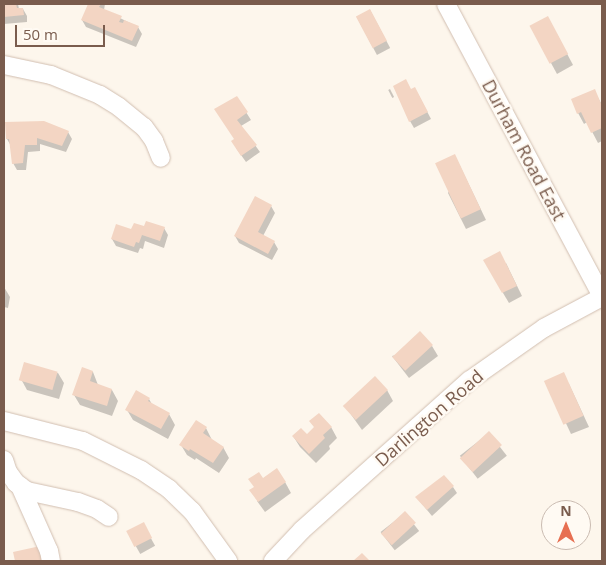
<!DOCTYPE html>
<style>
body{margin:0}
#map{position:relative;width:606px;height:565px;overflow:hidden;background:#fdf6ec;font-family:"Open Sans",sans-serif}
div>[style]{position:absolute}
.shadow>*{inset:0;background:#0003;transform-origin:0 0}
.building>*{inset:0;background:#f3d5c3;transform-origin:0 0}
.roads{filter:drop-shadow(0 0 1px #d1beb0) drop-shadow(0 0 1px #d1beb0)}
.minor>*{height:18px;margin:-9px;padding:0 9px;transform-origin:9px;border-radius:9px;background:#fff}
span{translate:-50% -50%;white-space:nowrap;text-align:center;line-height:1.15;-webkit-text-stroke:4.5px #fffaf3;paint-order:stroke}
.street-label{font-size:18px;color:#7a5c4d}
.frame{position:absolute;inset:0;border:5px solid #7a5c4d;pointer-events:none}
.north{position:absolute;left:541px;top:500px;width:50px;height:50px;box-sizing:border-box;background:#fffaf3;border:1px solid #cabbb1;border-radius:50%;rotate:0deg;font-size:14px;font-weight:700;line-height:20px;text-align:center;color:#7a5c4d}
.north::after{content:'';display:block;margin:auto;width:18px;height:22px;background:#e76f51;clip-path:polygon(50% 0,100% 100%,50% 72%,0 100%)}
.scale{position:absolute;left:15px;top:25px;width:90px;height:22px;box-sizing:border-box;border:2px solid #7a5c4d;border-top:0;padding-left:6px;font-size:15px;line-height:18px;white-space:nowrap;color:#7a5c4d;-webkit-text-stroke:4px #fffaf3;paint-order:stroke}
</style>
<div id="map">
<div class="shadow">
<div style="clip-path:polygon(4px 4px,18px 4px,19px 9px,23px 9px,27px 16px,27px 22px,4px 24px)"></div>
<div style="clip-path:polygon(89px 4px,105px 4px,104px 10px,138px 27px,142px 34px,136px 47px,86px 27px,82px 20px)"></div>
<div style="left:370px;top:10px;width:43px;height:15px;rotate:62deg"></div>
<div style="clip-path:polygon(554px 29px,573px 65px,557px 74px,551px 63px)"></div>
<div style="left:390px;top:89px;width:9px;height:2px;rotate:63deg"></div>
<div style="clip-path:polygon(594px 90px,602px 105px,602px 141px,598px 143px,587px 122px,584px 124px,578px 113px)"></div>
<div style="clip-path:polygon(411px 91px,419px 96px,431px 119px,414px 128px,410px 121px)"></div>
<div style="clip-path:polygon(237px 98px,251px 120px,241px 126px,260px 152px,246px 162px,236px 148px)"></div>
<div style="clip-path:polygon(68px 132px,72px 139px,66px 152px,40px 144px,40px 151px,28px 152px,26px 170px,17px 170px,13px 163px,11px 146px,7px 139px)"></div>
<div style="clip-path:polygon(460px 166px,486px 220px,466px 229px,448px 193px)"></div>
<div style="clip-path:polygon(271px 206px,275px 213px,263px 236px,274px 242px,278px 249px,272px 260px,239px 243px,235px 236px)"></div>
<div style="clip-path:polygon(145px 228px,164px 228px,168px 235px,164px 248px,145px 241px,143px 249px,140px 248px,138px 253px,116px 246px,112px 239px,132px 231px)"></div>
<div style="clip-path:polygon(506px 263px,522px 296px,509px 303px,503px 293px)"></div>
<div style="clip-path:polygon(4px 287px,10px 297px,8px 308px,4px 307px)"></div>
<div style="clip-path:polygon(432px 346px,438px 356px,409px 378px,392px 356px)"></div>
<div style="clip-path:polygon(83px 369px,93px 372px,98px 385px,112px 390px,118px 401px,112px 416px,80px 405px,74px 395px)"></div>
<div style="clip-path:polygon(58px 373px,64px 383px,59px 399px,27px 390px,21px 379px)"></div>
<div style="clip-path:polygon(546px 381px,569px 384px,589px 427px,571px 434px)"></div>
<div style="clip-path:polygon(387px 390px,393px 401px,362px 430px,345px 406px)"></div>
<div style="clip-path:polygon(149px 399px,153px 406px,169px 414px,175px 425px,168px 439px,133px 420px,127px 410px)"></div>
<div style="clip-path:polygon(196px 422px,206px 428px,212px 440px,223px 447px,229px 458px,219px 473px,196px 458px,195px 460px,187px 455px,181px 445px)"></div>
<div style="clip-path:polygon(311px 422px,331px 427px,337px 438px,329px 446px,330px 449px,316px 463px,300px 447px,293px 436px,307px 436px,315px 428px)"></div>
<div style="left:489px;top:433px;width:29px;height:37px;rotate:52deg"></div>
<div style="clip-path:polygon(263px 480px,285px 482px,291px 493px,265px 512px,257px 501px)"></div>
<div style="clip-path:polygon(453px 487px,457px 493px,432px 516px,417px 498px)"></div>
<div style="left:405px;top:513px;width:23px;height:31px;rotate:52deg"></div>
<div style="left:143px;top:524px;width:25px;height:17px;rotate:61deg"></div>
</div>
<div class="building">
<div style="clip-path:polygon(4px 4px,16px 4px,17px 8px,23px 8px,24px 15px,4px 17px)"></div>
<div style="clip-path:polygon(88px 4px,101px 4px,99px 7px,122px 16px,119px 22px,123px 23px,124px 20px,139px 26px,132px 41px,81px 20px)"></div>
<div style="left:370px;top:9px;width:36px;height:16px;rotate:62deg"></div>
<div style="left:548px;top:16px;width:43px;height:21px;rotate:62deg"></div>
<div style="clip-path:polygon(406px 79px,411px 89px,415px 87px,428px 112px,409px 122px,393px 86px)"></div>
<div style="clip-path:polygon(595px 89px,602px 106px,602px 128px,591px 133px,581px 112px,577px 114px,571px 99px)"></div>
<div style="clip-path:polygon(237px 96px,248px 112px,237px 120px,257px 145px,241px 156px,231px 141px,234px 139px,214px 109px)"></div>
<div style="clip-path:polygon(44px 121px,69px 131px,62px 146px,37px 138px,37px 145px,25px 145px,23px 163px,12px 164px,9px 139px,6px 139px,5px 122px)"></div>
<div style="left:455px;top:154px;width:61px;height:22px;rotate:65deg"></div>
<div style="clip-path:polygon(255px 196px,272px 205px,258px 232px,275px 241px,268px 254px,234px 236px)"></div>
<div style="clip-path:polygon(146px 221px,165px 227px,160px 241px,142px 235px,139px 243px,136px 242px,134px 247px,111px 239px,116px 224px,131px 229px,134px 223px,144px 226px)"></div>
<div style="clip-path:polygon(500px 251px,517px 286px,502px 293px,483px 260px)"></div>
<div style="left:420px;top:331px;width:19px;height:38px;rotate:47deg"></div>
<div style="left:24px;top:362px;width:35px;height:19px;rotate:16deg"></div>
<div style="clip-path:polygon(82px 367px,93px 371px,90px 381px,112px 389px,107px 406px,72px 395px)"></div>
<div style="left:564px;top:372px;width:48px;height:22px;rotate:66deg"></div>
<div style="left:375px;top:376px;width:19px;height:44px;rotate:47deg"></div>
<div style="clip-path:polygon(136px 390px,150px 398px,148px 401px,170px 413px,161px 429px,125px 410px)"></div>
<div style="clip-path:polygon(319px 413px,332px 427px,323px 435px,325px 438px,309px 454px,292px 436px,301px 428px,307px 434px,314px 427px,309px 421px)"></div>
<div style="clip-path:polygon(196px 420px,207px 427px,203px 433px,224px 447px,213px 463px,190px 449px,189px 451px,179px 445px)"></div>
<div style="left:489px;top:431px;width:19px;height:40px;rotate:47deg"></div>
<div style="clip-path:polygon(277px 468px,286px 482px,258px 502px,249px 490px,254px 487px,248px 479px,259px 472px,263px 478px)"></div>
<div style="clip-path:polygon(444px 475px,454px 486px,427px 510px,415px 497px)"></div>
<div style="left:405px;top:511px;width:16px;height:33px;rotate:47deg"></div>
<div style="left:144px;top:522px;width:18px;height:20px;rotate:63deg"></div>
<div style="clip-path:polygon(45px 545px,48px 561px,15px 561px,13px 552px)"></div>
<div style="clip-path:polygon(362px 553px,370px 561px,353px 561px)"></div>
</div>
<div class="roads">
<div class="minor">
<div style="left:446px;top:4px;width:331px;rotate:61.9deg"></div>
<div style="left:4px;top:65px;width:48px;rotate:12deg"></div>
<div style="left:51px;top:75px;width:53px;rotate:22.2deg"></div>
<div style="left:100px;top:95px;width:22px;rotate:32deg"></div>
<div style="left:119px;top:107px;width:32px;rotate:39deg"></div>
<div style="left:144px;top:127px;width:17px;rotate:54deg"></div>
<div style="left:154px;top:141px;width:18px;rotate:68deg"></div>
<div style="left:4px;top:421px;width:81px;rotate:14.2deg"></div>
<div style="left:83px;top:441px;width:65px;rotate:26.6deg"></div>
<div style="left:141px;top:470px;width:34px;rotate:34deg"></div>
<div style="left:169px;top:489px;width:32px;rotate:44deg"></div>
<div style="left:192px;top:511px;width:62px;rotate:54.2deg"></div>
<div style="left:4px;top:460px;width:13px;rotate:72deg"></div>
<div style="left:8px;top:472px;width:14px;rotate:54deg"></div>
<div style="left:16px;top:483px;width:14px;rotate:36deg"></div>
<div style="left:27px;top:491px;width:52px;rotate:12.2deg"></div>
<div style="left:78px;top:502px;width:20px;rotate:20deg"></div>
<div style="left:97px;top:509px;width:14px;rotate:34deg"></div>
<div style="left:20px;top:486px;width:71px;rotate:66deg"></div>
<div style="left:49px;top:551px;width:10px;rotate:79deg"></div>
<div style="left:273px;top:561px;width:42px;rotate:-46.9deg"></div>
<div style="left:302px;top:530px;width:225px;rotate:-41.8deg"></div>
<div style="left:470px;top:380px;width:90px;rotate:-35.1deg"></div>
<div style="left:544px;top:328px;width:66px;rotate:-28.1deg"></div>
</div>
</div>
<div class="street-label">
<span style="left:524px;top:150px;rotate:62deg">Durham Road East</span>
<span style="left:429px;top:418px;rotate:-41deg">Darlington Road</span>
</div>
<div class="frame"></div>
<div class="north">N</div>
<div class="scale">50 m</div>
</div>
